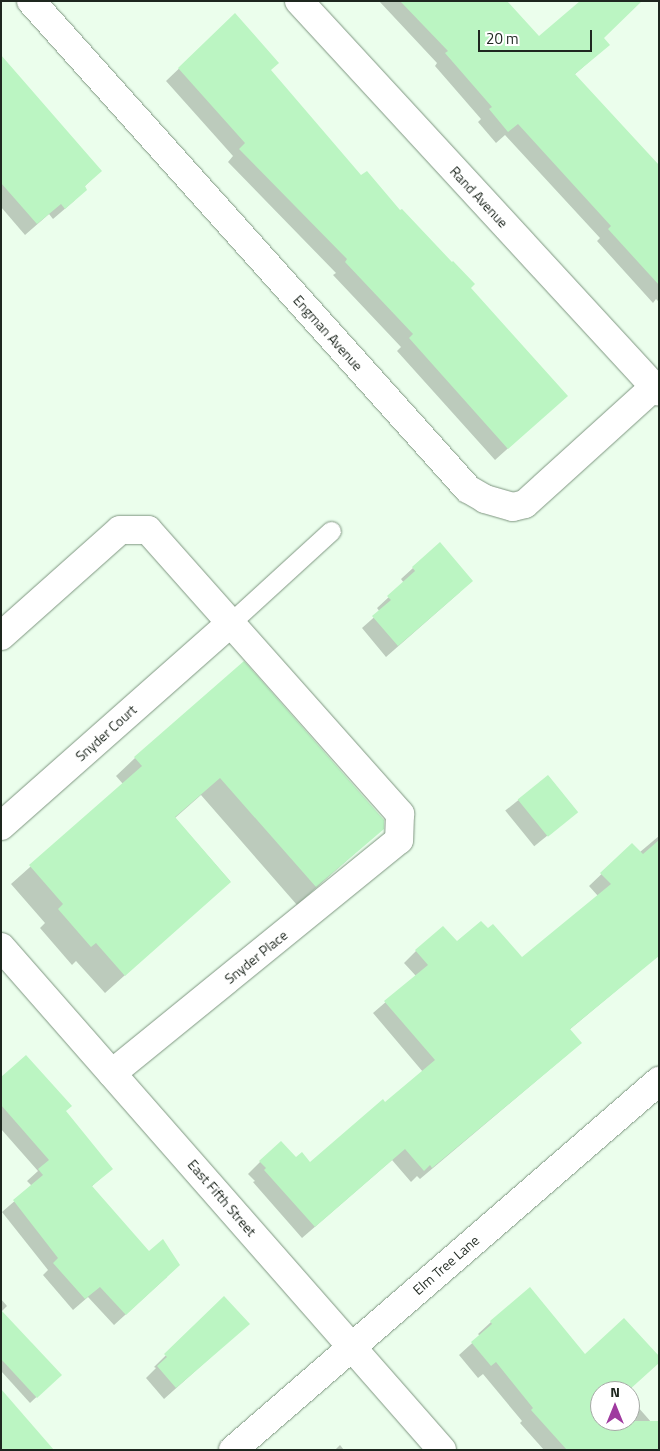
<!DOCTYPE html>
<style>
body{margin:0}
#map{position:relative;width:660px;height:1451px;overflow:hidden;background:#ebfeec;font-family:"Titillium Web",sans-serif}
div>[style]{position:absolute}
.shadow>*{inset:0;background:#0003;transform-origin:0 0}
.building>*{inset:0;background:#bbf5c2;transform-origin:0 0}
.roads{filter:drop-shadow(0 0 1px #7f9681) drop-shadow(0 0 1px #7f9681)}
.service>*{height:19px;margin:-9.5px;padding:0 9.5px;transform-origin:9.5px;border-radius:9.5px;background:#fff}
.minor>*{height:28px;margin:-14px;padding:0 14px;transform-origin:14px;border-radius:14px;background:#fff}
.tertiary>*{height:28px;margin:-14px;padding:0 14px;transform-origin:14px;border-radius:14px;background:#fff}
span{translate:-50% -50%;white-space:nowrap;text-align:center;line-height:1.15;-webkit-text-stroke:4px #fff;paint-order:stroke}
.street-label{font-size:14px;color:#1e271f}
.frame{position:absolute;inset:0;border:2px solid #1e271f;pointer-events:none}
.north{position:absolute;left:590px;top:1381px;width:50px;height:50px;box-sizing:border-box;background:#fff;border:1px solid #a5a9a5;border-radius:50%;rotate:0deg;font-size:14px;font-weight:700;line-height:20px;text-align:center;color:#1e271f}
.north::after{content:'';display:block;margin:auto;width:18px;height:22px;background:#9f3a9f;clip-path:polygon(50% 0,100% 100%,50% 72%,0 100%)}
.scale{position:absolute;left:478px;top:30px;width:114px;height:22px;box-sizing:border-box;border:2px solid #1e271f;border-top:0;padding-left:6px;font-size:15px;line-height:18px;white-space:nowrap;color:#1e271f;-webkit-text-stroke:4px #fff;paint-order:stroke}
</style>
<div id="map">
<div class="shadow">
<div style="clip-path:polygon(379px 1px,506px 1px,539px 38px,602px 38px,608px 45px,574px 75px,659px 167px,659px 302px,656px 299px,653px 303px,597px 241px,600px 238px,505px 135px,496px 143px,478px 122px,481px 119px,435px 66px,437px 63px)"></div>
<div style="clip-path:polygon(235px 15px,270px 71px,361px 177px,400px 212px,566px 396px,495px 460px,397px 351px,401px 347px,333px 275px,336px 273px,228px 162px,233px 156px,166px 81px)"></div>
<div style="clip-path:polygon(1px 57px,100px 171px,84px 187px,74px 201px,53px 219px,49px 214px,25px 235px,1px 207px)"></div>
<div style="clip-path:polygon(413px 568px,460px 592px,386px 657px,362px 628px,380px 612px,377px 608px,404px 583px,401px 579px)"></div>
<div style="clip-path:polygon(244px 663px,383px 828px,297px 905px,201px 795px,175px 818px,230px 881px,105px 993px,76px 961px,72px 965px,40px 928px,45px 923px,11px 884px,123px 784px,116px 776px,135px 758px)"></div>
<div style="left:548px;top:776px;width:46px;height:55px;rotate:51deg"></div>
<div style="clip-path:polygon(659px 836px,659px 955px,569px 1030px,568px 1054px,420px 1179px,417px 1176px,411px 1182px,392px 1160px,302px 1238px,253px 1182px,255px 1181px,248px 1174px,260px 1162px,296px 1159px,310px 1164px,423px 1072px,373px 1013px,416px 976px,404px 963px,416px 951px,457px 943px,522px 959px,598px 896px,589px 886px,632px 845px,640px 852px)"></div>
<div style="clip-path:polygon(1px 1079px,65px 1112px,111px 1169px,91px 1187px,167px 1277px,114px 1325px,88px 1297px,73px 1310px,43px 1275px,48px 1270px,2px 1212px,32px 1186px,27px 1181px,38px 1171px,1px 1129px)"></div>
<div style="clip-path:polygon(224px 1298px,248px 1324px,164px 1399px,146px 1378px,156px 1368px,154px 1367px)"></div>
<div style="clip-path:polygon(1px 1299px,7px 1306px,1px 1312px)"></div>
<div style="clip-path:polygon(1px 1312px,60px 1375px,30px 1403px,1px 1371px)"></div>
<div style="clip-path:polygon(491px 1322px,584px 1356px,627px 1391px,600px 1391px,600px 1421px,630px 1421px,630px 1398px,659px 1431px,659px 1450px,544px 1450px,520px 1423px,522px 1421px,483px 1374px,478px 1378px,459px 1355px,480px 1336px,478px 1334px)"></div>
<div style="clip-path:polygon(340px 1445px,344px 1450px,335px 1450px)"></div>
</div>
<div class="building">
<div style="clip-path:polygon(400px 1px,507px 1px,539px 36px,580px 1px,642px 1px,604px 38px,610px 45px,575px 74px,659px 165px,659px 285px,608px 229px,611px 226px,518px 124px,508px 132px,489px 109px,492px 107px,445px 53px,448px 51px)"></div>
<div style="clip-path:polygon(235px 13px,279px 63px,271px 70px,361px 175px,367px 171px,400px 210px,402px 209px,452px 262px,453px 261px,475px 284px,471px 288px,568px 396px,508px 449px,409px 338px,413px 334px,345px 262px,347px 259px,239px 149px,245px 143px,178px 68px)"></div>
<div style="clip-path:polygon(1px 55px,102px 171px,85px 186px,87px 190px,65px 209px,61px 204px,37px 224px,1px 183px)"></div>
<div style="clip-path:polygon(440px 542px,473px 581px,398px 646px,372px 616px,391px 600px,387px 596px,415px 571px,412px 567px)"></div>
<div style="clip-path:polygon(244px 661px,384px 820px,384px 829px,316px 887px,220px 778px,175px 817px,231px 882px,125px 976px,96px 943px,91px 947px,58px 909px,63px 904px,29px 865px,142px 766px,134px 757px)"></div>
<div style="left:548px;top:775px;width:48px;height:39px;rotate:51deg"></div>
<div style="clip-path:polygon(659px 840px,659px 956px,570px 1029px,582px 1043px,432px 1168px,430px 1165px,424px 1171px,405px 1149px,315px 1227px,264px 1170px,266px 1168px,259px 1161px,281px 1141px,296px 1157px,302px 1152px,310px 1162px,383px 1099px,385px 1102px,435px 1060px,384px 1001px,428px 965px,415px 950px,443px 926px,457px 941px,481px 921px,488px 928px,493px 924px,522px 957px,611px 884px,600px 873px,632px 843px,643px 854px)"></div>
<div style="clip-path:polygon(26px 1055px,72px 1106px,66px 1111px,113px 1169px,92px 1186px,149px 1251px,163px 1239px,180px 1265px,126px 1315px,100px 1287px,85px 1299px,53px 1263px,58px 1258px,13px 1200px,43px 1175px,38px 1169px,49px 1160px,1px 1105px,1px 1077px)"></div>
<div style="clip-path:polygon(530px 1287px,585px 1354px,624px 1318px,659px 1356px,659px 1363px,628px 1391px,600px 1391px,600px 1416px,594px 1421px,659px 1421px,659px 1450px,567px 1450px,531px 1410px,533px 1408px,496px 1362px,491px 1366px,471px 1342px,492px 1324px,490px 1321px)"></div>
<div style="clip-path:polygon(224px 1296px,250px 1324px,176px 1388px,157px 1366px,167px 1357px,164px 1354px)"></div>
<div style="clip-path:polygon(1px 1310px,62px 1375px,37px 1398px,1px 1359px)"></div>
<div style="clip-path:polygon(1px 1389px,54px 1450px,1px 1450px)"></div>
</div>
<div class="roads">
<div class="service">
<div style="left:229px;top:624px;width:138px;rotate:-42.4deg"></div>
</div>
<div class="minor">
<div style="left:31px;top:1px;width:655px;rotate:48.16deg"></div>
<div style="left:468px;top:489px;width:20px;rotate:30deg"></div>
<div style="left:485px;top:499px;width:29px;rotate:16deg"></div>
<div style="left:513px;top:507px;width:12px;rotate:-14deg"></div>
<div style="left:525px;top:504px;width:174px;rotate:-42.2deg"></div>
<div style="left:299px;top:1px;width:531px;rotate:47.36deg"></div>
<div style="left:1px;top:636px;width:159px;rotate:-41.7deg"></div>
<div style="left:120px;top:530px;width:28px"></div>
<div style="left:148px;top:530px;width:380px;rotate:48.4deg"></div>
<div style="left:400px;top:814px;width:26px;rotate:92deg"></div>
<div style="left:399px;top:840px;width:370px;rotate:140.9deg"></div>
<div style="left:1px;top:826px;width:305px;rotate:-41.5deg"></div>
<div style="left:1px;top:947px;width:669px;rotate:48.76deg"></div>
</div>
<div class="tertiary">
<div style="left:233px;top:1450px;width:564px;rotate:-40.9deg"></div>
</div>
</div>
<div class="street-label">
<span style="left:479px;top:197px;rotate:47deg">Rand Avenue</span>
<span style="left:328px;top:333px;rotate:48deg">Engman Avenue</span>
<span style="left:106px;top:733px;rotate:-42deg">Snyder Court</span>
<span style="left:256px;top:957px;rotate:-39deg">Snyder Place</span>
<span style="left:222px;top:1198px;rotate:49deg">East Fifth Street</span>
<span style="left:446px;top:1265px;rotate:-41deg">Elm Tree Lane</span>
</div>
<div class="frame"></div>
<div class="north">N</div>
<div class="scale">20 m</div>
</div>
